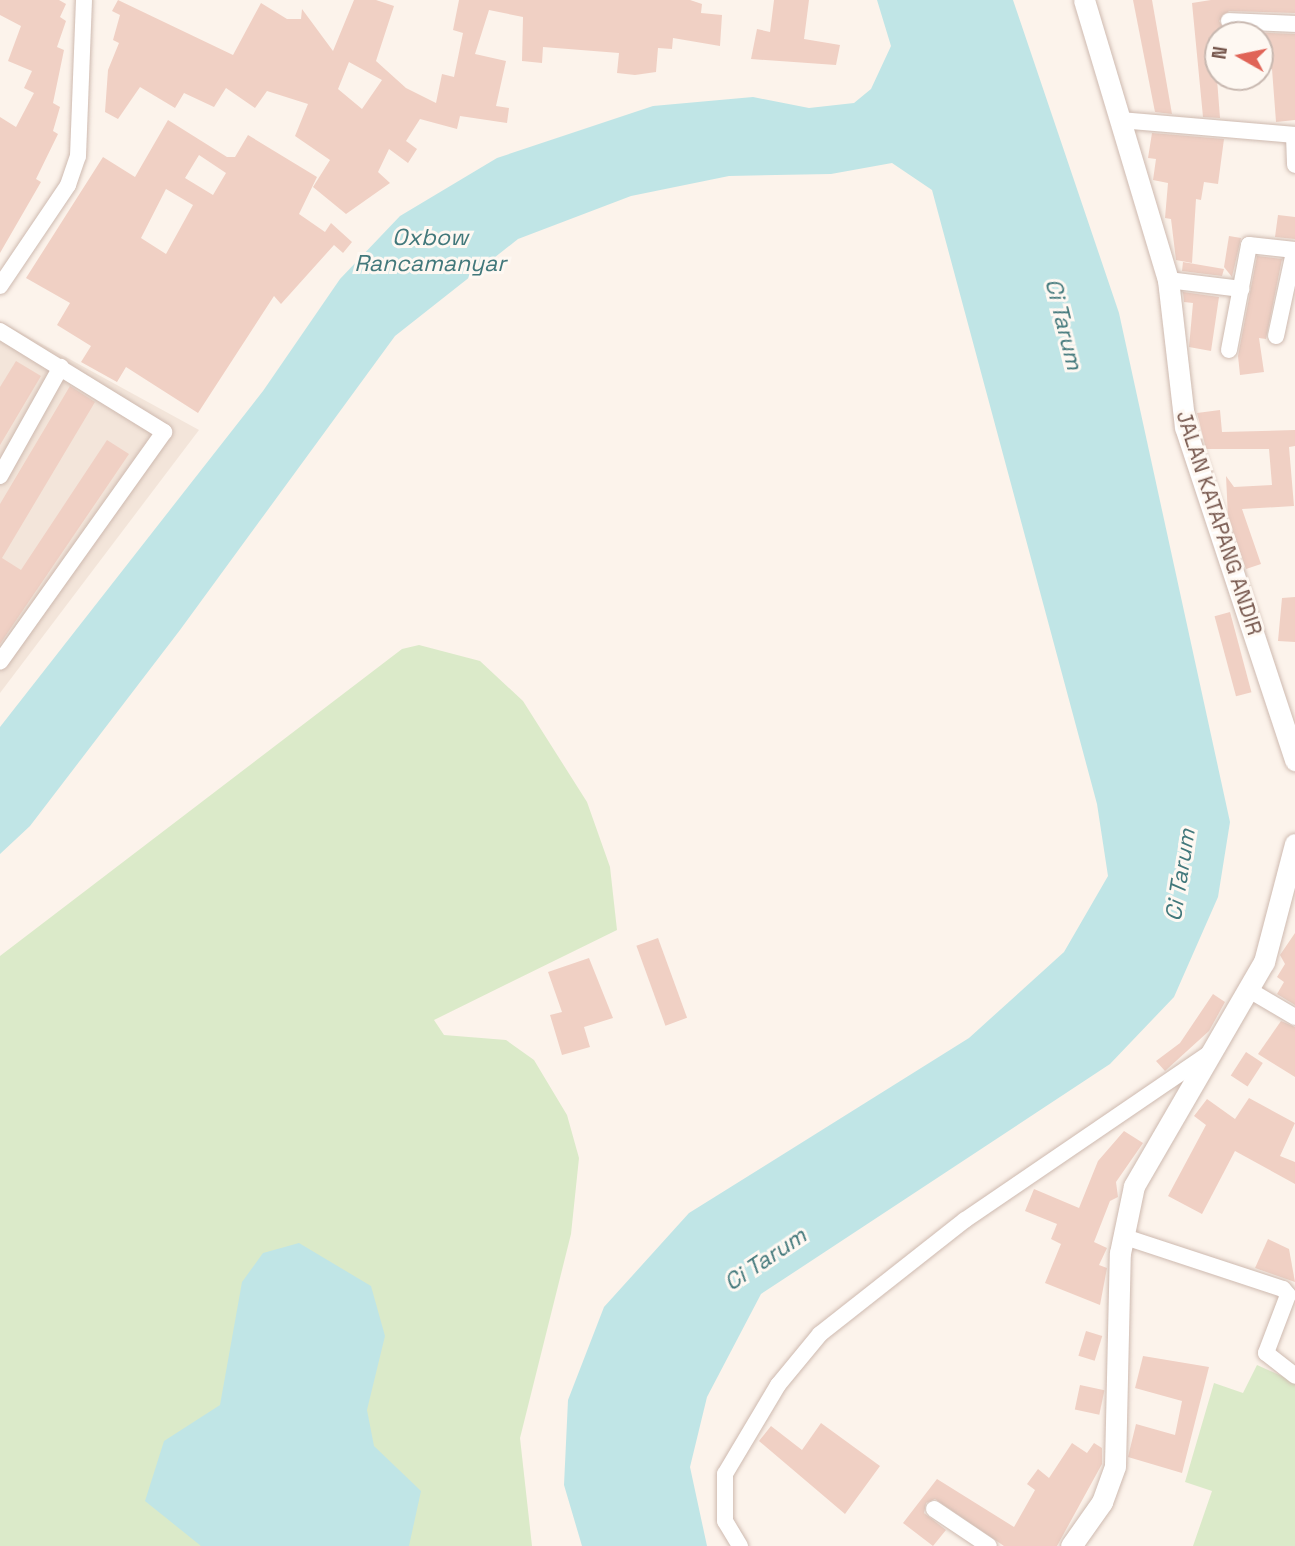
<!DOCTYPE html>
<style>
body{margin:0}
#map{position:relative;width:1295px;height:1546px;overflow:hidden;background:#fcf3eb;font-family:"Space Grotesk",sans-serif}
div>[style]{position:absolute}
.residential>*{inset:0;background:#f3e5da}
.green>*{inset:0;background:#dbeac9}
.water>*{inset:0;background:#c0e5e6}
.building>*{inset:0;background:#f0d0c4;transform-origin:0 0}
.roads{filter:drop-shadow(0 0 2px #cebab0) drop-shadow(0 0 2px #cebab0)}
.minor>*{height:16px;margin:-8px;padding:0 8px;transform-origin:8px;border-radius:8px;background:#fff}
.tertiary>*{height:21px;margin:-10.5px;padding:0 10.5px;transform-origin:10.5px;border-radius:10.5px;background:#fff}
span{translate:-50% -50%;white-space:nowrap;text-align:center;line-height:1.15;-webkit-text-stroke:6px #fef8f2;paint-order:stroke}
.street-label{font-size:21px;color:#77584e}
.water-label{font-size:23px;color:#42787b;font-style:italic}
.north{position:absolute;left:1204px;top:21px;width:70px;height:70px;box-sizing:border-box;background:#fef8f2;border:2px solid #c8b8b0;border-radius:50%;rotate:279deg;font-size:19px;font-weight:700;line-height:28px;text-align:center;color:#77584e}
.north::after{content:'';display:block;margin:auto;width:24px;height:32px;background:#e06457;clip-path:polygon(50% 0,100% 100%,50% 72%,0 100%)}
</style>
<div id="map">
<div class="residential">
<div style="clip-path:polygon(0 321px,199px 430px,0 693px)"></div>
</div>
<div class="green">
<div style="clip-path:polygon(419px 645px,480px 661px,523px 701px,587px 802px,610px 867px,617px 930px,434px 1020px,444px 1035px,506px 1040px,534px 1060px,567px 1115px,579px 1158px,571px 1234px,520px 1438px,532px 1546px,0 1546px,0 956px,402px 649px)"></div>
<div style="clip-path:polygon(1257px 1365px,1295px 1382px,1295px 1546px,1193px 1546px,1212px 1491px,1185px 1482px,1214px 1383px,1243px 1393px)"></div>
</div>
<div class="water">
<div style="clip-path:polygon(877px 0,1013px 0,1119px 313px,1230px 822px,1218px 897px,1174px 997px,1110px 1064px,761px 1294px,707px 1397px,690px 1467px,707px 1546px,582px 1546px,564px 1485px,568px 1400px,604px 1307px,689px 1213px,969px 1038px,1064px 952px,1108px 876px,1097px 804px,932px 190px,892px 163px,831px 174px,729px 176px,631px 196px,518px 239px,395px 336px,180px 630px,30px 826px,0 854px,0 727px,263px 391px,340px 279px,400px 216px,497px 158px,653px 106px,753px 97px,809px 108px,854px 103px,871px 89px,891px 46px)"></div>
<div style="clip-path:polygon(299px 1243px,371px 1286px,385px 1336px,367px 1410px,374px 1446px,421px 1491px,409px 1546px,201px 1546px,145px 1501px,164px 1441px,220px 1405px,242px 1282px,263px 1253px)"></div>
</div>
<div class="building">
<div style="clip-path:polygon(0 0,59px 0,66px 4px,60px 17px,66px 21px,57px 47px,64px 50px,53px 103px,60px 107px,53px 131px,58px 134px,36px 179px,41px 182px,0 253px,0 117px,16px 127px,34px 93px,24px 88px,32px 71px,8px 61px,21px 26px,0 15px)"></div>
<div style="clip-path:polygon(evenodd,118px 0,233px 55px,261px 3px,287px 19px,301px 19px,302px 9px,333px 51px,354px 0,376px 0,394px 6px,376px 61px,406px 88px,436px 103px,442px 74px,454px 77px,463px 33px,453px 30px,459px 0,690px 0,702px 4px,701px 13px,722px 15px,720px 46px,673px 38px,672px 49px,658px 48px,656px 72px,635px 75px,617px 73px,619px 53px,543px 47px,542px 63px,522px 61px,523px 17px,489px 10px,475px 54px,506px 61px,496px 106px,509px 108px,507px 123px,460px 116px,457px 129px,420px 119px,406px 141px,417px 149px,408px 163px,389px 149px,378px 172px,390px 183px,346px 214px,313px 187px,330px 160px,295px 136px,308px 104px,267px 91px,255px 108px,226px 88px,214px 107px,184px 93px,175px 108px,140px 87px,118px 119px,105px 112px,108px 70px,119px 43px,113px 40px,120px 15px,112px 11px,118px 0,349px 62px,382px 80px,362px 109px,338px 89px,349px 62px)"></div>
<div style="clip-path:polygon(774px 0,809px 0,804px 39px,840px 45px,836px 65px,751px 59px,757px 29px,770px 32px)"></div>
<div style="clip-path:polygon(1133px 0,1152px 0,1172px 114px,1155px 112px)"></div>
<div style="clip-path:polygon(1211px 0,1295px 0,1295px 13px,1229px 11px,1219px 21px,1228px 31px,1295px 34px,1295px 120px,1276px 122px,1272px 69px,1261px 70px,1260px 35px,1214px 40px,1220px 118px,1203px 117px,1192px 3px)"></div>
<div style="clip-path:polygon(evenodd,168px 120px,227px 157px,235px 157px,248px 135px,317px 177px,299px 214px,325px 232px,331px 223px,352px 242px,343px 253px,334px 245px,281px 304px,274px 296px,198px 413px,126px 367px,117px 382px,81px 362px,91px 346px,57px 325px,70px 303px,26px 278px,103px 157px,135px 177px,168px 120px,199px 155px,226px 173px,213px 195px,185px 178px,199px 155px,168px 120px,166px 189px,193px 205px,166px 254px,141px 238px,166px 189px)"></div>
<div style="clip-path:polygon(1152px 133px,1224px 139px,1218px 184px,1204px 182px,1201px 200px,1196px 199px,1192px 263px,1176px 260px,1171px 219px,1165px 218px,1168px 183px,1153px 180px,1156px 159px,1148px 158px)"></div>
<div style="clip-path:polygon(1278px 215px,1295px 217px,1295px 239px,1275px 237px)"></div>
<div style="clip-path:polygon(1229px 236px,1241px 238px,1232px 277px,1224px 267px)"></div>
<div style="clip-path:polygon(1257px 256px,1282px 259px,1266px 339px,1259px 338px,1264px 372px,1240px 375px,1238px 356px)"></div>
<div style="clip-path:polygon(1183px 262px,1224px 269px,1222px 276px,1182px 271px)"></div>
<div style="clip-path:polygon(1183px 292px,1219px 297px,1211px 351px,1189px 347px,1193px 303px,1184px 302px)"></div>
<div style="clip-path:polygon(16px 361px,41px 376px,0 445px,0 387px)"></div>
<div style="clip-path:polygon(70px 386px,95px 402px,2px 558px,21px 570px,107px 440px,129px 454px,0 644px,0 504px)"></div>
<div style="clip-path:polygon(1220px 410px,1222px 432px,1295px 430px,1295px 446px,1289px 447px,1294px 506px,1242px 509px,1261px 564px,1246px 569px,1228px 517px,1226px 476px,1234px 487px,1272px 485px,1269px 449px,1206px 449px,1197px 413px)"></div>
<div style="clip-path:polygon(1295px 597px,1295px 642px,1278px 641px,1282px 598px)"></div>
<div style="left:1230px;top:612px;width:83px;height:16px;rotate:75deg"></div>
<div style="clip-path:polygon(1295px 933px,1295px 1005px,1277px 994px,1284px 982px,1277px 977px,1285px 964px,1280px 955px)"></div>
<div style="left:658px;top:938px;width:85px;height:23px;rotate:70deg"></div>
<div style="clip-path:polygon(589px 958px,613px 1018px,584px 1027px,590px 1047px,562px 1055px,550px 1015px,562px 1012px,548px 972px)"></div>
<div style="clip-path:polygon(1213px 994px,1225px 1002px,1209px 1031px,1165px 1071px,1156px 1061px,1180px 1043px)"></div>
<div style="clip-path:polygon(1281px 1021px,1295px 1027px,1295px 1077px,1258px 1054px)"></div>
<div style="left:1246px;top:1052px;width:20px;height:28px;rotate:33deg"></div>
<div style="clip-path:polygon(1249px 1098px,1295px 1123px,1280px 1156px,1295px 1162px,1295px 1184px,1235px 1151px,1202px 1214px,1168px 1196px,1206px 1125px,1194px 1116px,1207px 1099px,1235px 1119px)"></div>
<div style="clip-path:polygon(1124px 1131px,1143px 1143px,1116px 1182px,1118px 1197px,1110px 1201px,1094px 1242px,1107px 1248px,1099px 1265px,1107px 1268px,1100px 1305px,1045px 1283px,1061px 1244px,1051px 1239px,1057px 1224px,1025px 1211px,1034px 1189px,1079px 1208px,1098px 1161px)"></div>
<div style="clip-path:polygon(1268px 1239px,1289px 1249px,1295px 1282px,1255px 1268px)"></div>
<div style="left:1086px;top:1331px;width:17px;height:26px;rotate:17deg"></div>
<div style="clip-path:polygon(1143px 1356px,1209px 1367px,1182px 1473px,1128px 1457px,1136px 1424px,1175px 1435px,1182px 1401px,1135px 1388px)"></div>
<div style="left:1080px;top:1385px;width:25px;height:25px;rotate:12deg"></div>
<div style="clip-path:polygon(821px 1423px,880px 1466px,845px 1514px,759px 1441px,771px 1426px,802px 1450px)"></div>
<div style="clip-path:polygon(1072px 1443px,1087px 1453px,1094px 1443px,1102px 1448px,1102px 1464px,1057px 1546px,1004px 1546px,935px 1499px,926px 1503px,924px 1513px,946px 1530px,933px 1546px,903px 1523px,937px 1479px,1014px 1527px,1035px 1490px,1027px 1484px,1038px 1469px,1049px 1478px)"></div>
</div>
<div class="roads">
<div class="minor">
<div style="left:1229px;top:21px;width:66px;rotate:2.6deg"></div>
<div style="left:1120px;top:120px;width:176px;rotate:4.9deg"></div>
<div style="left:1294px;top:135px;width:30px;rotate:88deg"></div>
<div style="left:1168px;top:280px;width:74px;rotate:7deg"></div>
<div style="left:0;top:286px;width:122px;rotate:-56deg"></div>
<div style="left:68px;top:185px;width:31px;rotate:-71deg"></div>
<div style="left:78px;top:156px;width:156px;rotate:-87.8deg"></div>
<div style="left:0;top:331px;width:193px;rotate:31.6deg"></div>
<div style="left:164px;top:432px;width:282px;rotate:125.5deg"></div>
<div style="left:1276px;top:336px;width:86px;rotate:-77.9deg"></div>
<div style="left:1229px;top:350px;width:107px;rotate:-79.2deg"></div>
<div style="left:1249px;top:245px;width:46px;rotate:6.2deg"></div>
<div style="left:0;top:476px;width:125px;rotate:-60.8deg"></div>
<div style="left:1249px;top:990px;width:53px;rotate:30.4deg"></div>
<div style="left:1122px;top:1236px;width:169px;rotate:18.2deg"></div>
<div style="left:1283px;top:1289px;width:8px;rotate:50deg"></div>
<div style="left:1288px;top:1295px;width:62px;rotate:110.8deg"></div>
<div style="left:1266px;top:1353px;width:37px;rotate:38deg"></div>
<div style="left:934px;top:1509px;width:66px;rotate:33.9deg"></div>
<div style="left:740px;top:1546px;width:29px;rotate:-121deg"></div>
<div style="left:725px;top:1521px;width:47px;rotate:-90deg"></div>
<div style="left:725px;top:1474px;width:104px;rotate:-59.2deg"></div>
<div style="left:778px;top:1385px;width:66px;rotate:-50.5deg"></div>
<div style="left:820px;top:1334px;width:184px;rotate:-38.2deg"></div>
<div style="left:965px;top:1220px;width:294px;rotate:-34.3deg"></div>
</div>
<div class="tertiary">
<div style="left:1084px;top:0;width:292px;rotate:73.3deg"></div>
<div style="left:1168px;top:280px;width:148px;rotate:83.4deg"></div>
<div style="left:1185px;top:427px;width:351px;rotate:71.7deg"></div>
<div style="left:1071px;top:1546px;width:54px;rotate:-54.8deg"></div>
<div style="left:1102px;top:1502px;width:38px;rotate:-70deg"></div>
<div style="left:1115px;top:1466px;width:213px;rotate:-88.7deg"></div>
<div style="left:1120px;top:1253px;width:68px;rotate:-78.2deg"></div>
<div style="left:1134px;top:1186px;width:259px;rotate:-59.9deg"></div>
<div style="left:1264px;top:962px;width:122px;rotate:-75.3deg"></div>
</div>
</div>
<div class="street-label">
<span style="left:1219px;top:523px;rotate:72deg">JALAN KATAPANG ANDIR</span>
</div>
<div class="water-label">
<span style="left:430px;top:250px">Oxbow<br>Rancamanyar</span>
<span style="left:1064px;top:324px;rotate:76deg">Ci Tarum</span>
<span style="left:1180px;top:875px;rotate:-81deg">Ci Tarum</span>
<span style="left:765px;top:1259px;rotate:-34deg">Ci Tarum</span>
</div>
<div class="north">N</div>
</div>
